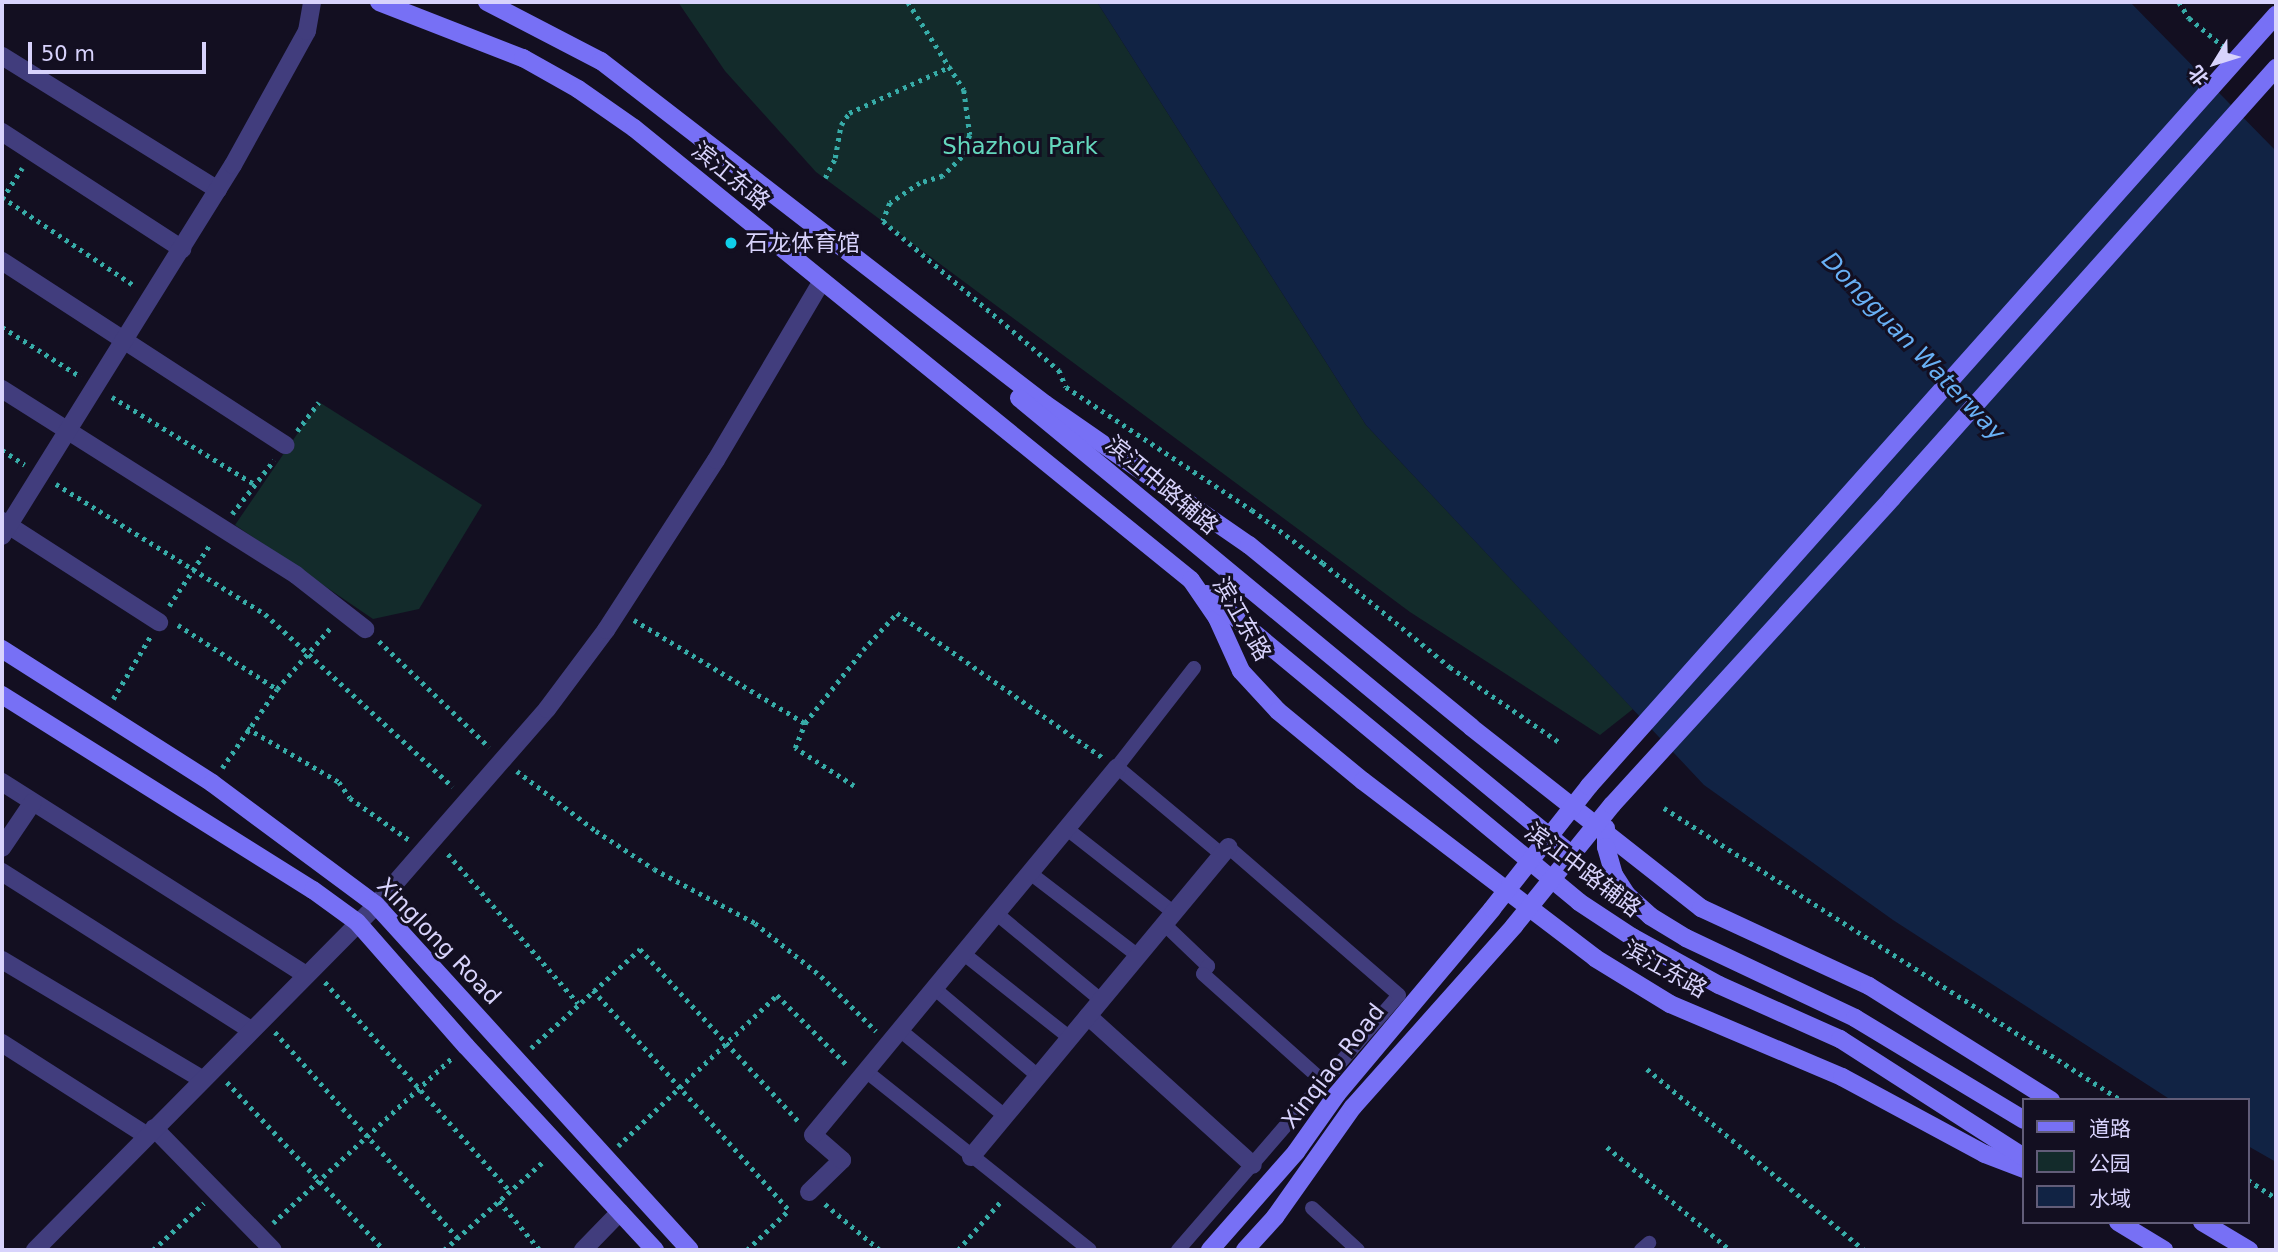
<!DOCTYPE html>
<meta charset="utf-8">
<style>
body{margin:0}
#map{position:relative;width:2278px;height:1252px;overflow:hidden;background:#130f21;font-family:"DejaVu Sans","Noto Sans SC",sans-serif}
div>[style]{position:absolute}
.green>*{inset:0;background:#132b2b}
.water>*{inset:0;background:#112344}
.path>*{height:4.5px;margin-top:-2.25px;transform-origin:0;background:repeating-linear-gradient(90deg,#37aca8 0 3.5px,transparent 0 8.5px)}
.lane>*{height:14px;margin:-7px;padding:0 7px;transform-origin:7px;border-radius:7px;background:#413d7d}
.street>*{height:18px;margin:-9px;padding:0 9px;transform-origin:9px;border-radius:9px;background:#413d7d}
.secondary>*{height:18px;margin:-9px;padding:0 9px;transform-origin:9px;border-radius:9px;background:#7770f5}
.dots>*{width:19px;height:19px;translate:-50% -50%;box-sizing:border-box;border:4px solid #130f21;border-radius:50%}
span{translate:-50% -50%;white-space:nowrap;text-align:center;line-height:1.15;-webkit-text-stroke:6px #130f21;paint-order:stroke}
.park-label{font-size:23px;color:#64d7bd}
.street-label{font-size:23px;color:#d8d3fc}
.poi-label{font-size:23px;color:#d8d3fc}
.left{translate:0 -50%;text-align:left}
.water-label{font-size:24px;color:#68b0f5;font-style:italic}
.frame{position:absolute;inset:0;border:4px solid #d8d3fc;pointer-events:none}
.legend{position:absolute;left:2022px;top:1098px;width:228px;height:126px;box-sizing:border-box;background:#130f21;border:2px solid #625d79;margin:0;padding:9px 12px;list-style:none;font-size:21px;color:#d8d3fc}
.legend li{display:flex;align-items:center;gap:14px;height:35px}
.legend b{width:35px;border:2px solid #625d79}
.north{position:absolute;left:2180px;top:28px;width:70px;height:70px;-webkit-text-stroke:5px #130f21;paint-order:stroke;rotate:232deg;font-size:19px;font-weight:700;line-height:28px;text-align:center;color:#d8d3fc}
.north::after{content:'';display:block;margin:auto;width:24px;height:32px;background:#d8d3fc;clip-path:polygon(50% 0,100% 100%,50% 72%,0 100%)}
.scale{position:absolute;left:28px;top:42px;width:178px;height:32px;box-sizing:border-box;border:4px solid #d8d3fc;border-top:0;padding-left:9px;font-size:21px;line-height:24px;white-space:nowrap;color:#d8d3fc;-webkit-text-stroke:5px #130f21;paint-order:stroke}
</style>
<div id="map">
<div class="green">
<div style="clip-path:polygon(678px 2px,1097px 2px,1366px 425px,1633px 709px,1600px 735px,1410px 612px,816px 172px,725px 71px)"></div>
<div style="clip-path:polygon(319px 402px,482px 505px,419px 609px,373px 619px,235px 525px)"></div>
</div>
<div class="water">
<div style="clip-path:polygon(1097px 2px,2130px 2px,2276px 151px,2276px 1162px,2248px 1146px,2248px 1100px,2171px 1100px,1893px 920px,1704px 785px,1366px 425px)"></div>
</div>
<div class="path">
<div style="left:908px;top:2px;width:104px;rotate:57.5deg"></div>
<div style="left:964px;top:90px;width:45px;rotate:82.4deg"></div>
<div style="left:970px;top:135px;width:23px;rotate:110deg"></div>
<div style="left:962px;top:157px;width:27px;rotate:135deg"></div>
<div style="left:943px;top:176px;width:24px;rotate:163deg"></div>
<div style="left:920px;top:183px;width:36px;rotate:146deg"></div>
<div style="left:890px;top:203px;width:19px;rotate:111deg"></div>
<div style="left:883px;top:221px;width:231px;rotate:40.3deg"></div>
<div style="left:1059px;top:370px;width:18px;rotate:68deg"></div>
<div style="left:1066px;top:387px;width:223px;rotate:33.5deg"></div>
<div style="left:1252px;top:510px;width:89px;rotate:36.7deg"></div>
<div style="left:1323px;top:563px;width:164px;rotate:39.3deg"></div>
<div style="left:1450px;top:667px;width:132px;rotate:34.5deg"></div>
<div style="left:2179px;top:2px;width:19px;rotate:58deg"></div>
<div style="left:2189px;top:18px;width:45px;rotate:39.6deg"></div>
<div style="left:825px;top:178px;width:22px;rotate:-63deg"></div>
<div style="left:835px;top:158px;width:34px;rotate:-80deg"></div>
<div style="left:841px;top:125px;width:14px;rotate:-56deg"></div>
<div style="left:849px;top:113px;width:112px;rotate:-24.7deg"></div>
<div style="left:2px;top:197px;width:160px;rotate:33.8deg"></div>
<div style="left:2px;top:199px;width:37px;rotate:-57deg"></div>
<div style="left:2px;top:327px;width:93px;rotate:32.3deg"></div>
<div style="left:112px;top:397px;width:167px;rotate:31.5deg"></div>
<div style="left:297px;top:431px;width:36px;rotate:-53deg"></div>
<div style="left:2px;top:450px;width:27px;rotate:33deg"></div>
<div style="left:56px;top:484px;width:246px;rotate:31.9deg"></div>
<div style="left:265px;top:614px;width:255px;rotate:42.6deg"></div>
<div style="left:232px;top:514px;width:68px;rotate:-52.1deg"></div>
<div style="left:169px;top:606px;width:76px;rotate:-56.3deg"></div>
<div style="left:634px;top:620px;width:200px;rotate:31.1deg"></div>
<div style="left:178px;top:625px;width:118px;rotate:32.9deg"></div>
<div style="left:379px;top:641px;width:153px;rotate:43.9deg"></div>
<div style="left:113px;top:699px;width:72px;rotate:-59.2deg"></div>
<div style="left:247px;top:728px;width:107px;rotate:30.4deg"></div>
<div style="left:339px;top:782px;width:19px;rotate:55deg"></div>
<div style="left:350px;top:798px;width:72px;rotate:35.4deg"></div>
<div style="left:222px;top:768px;width:96px;rotate:-55.2deg"></div>
<div style="left:277px;top:689px;width:84px;rotate:-48.9deg"></div>
<div style="left:517px;top:771px;width:99px;rotate:37.2deg"></div>
<div style="left:596px;top:831px;width:69px;rotate:33.2deg"></div>
<div style="left:654px;top:869px;width:115px;rotate:28.1deg"></div>
<div style="left:755px;top:923px;width:85px;rotate:38.8deg"></div>
<div style="left:821px;top:976px;width:78px;rotate:45deg"></div>
<div style="left:854px;top:786px;width:70px;rotate:-147.2deg"></div>
<div style="left:795px;top:748px;width:27px;rotate:-68deg"></div>
<div style="left:805px;top:723px;width:93px;rotate:-51.5deg"></div>
<div style="left:863px;top:650px;width:50px;rotate:-47.4deg"></div>
<div style="left:897px;top:613px;width:251px;rotate:35.1deg"></div>
<div style="left:1664px;top:808px;width:542px;rotate:32.58deg"></div>
<div style="left:448px;top:854px;width:198px;rotate:48.9deg"></div>
<div style="left:325px;top:982px;width:279px;rotate:48.5deg"></div>
<div style="left:593px;top:990px;width:295px;rotate:48.3deg"></div>
<div style="left:275px;top:1032px;width:276px;rotate:48.4deg"></div>
<div style="left:531px;top:1048px;width:147px;rotate:-42.2deg"></div>
<div style="left:640px;top:949px;width:235px;rotate:47.4deg"></div>
<div style="left:1647px;top:1069px;width:283px;rotate:39.8deg"></div>
<div style="left:227px;top:1082px;width:230px;rotate:46.9deg"></div>
<div style="left:618px;top:1146px;width:219px;rotate:-43.5deg"></div>
<div style="left:777px;top:995px;width:98px;rotate:45deg"></div>
<div style="left:1607px;top:1147px;width:160px;rotate:39.9deg"></div>
<div style="left:2248px;top:1180px;width:33px;rotate:33deg"></div>
<div style="left:499px;top:1201px;width:64px;rotate:50.1deg"></div>
<div style="left:825px;top:1204px;width:72px;rotate:39.9deg"></div>
<div style="left:273px;top:1223px;width:243px;rotate:-42.7deg"></div>
<div style="left:153px;top:1250px;width:69px;rotate:-42.7deg"></div>
<div style="left:444px;top:1250px;width:135px;rotate:-41.7deg"></div>
<div style="left:747px;top:1250px;width:58px;rotate:-43.6deg"></div>
<div style="left:958px;top:1250px;width:67px;rotate:-48.7deg"></div>
</div>
<div class="lane">
<div style="left:1194px;top:668px;width:125px;rotate:127.9deg"></div>
<div style="left:1117px;top:767px;width:136px;rotate:39.9deg"></div>
<div style="left:1067px;top:829px;width:135px;rotate:38.1deg"></div>
<div style="left:1030px;top:873px;width:136px;rotate:37.5deg"></div>
<div style="left:997px;top:914px;width:135px;rotate:39.6deg"></div>
<div style="left:1164px;top:924px;width:61px;rotate:43.7deg"></div>
<div style="left:1208px;top:966px;width:9px;rotate:122deg"></div>
<div style="left:1203px;top:974px;width:162px;rotate:41.8deg"></div>
<div style="left:964px;top:954px;width:135px;rotate:38.4deg"></div>
<div style="left:935px;top:989px;width:135px;rotate:40.2deg"></div>
<div style="left:901px;top:1031px;width:134px;rotate:39.3deg"></div>
<div style="left:867px;top:1072px;width:285px;rotate:38.6deg"></div>
<div style="left:1312px;top:1208px;width:62px;rotate:42.4deg"></div>
<div style="left:1178px;top:1250px;width:337px;rotate:-49.1deg"></div>
<div style="left:1399px;top:995px;width:226px;rotate:-139.1deg"></div>
<div style="left:1641px;top:1250px;width:11px;rotate:-41deg"></div>
</div>
<div class="street">
<div style="left:2px;top:56px;width:254px;rotate:31.8deg"></div>
<div style="left:2px;top:132px;width:215px;rotate:33deg"></div>
<div style="left:2px;top:261px;width:338px;rotate:33deg"></div>
<div style="left:2px;top:389px;width:348px;rotate:32.3deg"></div>
<div style="left:296px;top:575px;width:88px;rotate:38deg"></div>
<div style="left:2px;top:521px;width:187px;rotate:32.8deg"></div>
<div style="left:2px;top:536px;width:437px;rotate:-58.1deg"></div>
<div style="left:233px;top:165px;width:153px;rotate:-61.1deg"></div>
<div style="left:307px;top:31px;width:29px;rotate:-80deg"></div>
<div style="left:2px;top:782px;width:359px;rotate:32.4deg"></div>
<div style="left:2px;top:848px;width:55px;rotate:-56deg"></div>
<div style="left:2px;top:872px;width:295px;rotate:32.4deg"></div>
<div style="left:2px;top:960px;width:234px;rotate:30.8deg"></div>
<div style="left:1088px;top:1016px;width:222px;rotate:42.1deg"></div>
<div style="left:2px;top:1043px;width:171px;rotate:32.6deg"></div>
<div style="left:154px;top:1128px;width:170px;rotate:45.7deg"></div>
<div style="left:971px;top:1157px;width:403px;rotate:-50.3deg"></div>
<div style="left:809px;top:1192px;width:46px;rotate:-44.1deg"></div>
<div style="left:842px;top:1160px;width:38px;rotate:-139deg"></div>
<div style="left:813px;top:1135px;width:477px;rotate:-50.4deg"></div>
<div style="left:35px;top:1250px;width:485px;rotate:-45.3deg"></div>
<div style="left:376px;top:905px;width:260px;rotate:-48.9deg"></div>
<div style="left:547px;top:709px;width:99px;rotate:-53.2deg"></div>
<div style="left:606px;top:630px;width:202px;rotate:-57.1deg"></div>
<div style="left:716px;top:460px;width:208px;rotate:-59.4deg"></div>
<div style="left:583px;top:1250px;width:53px;rotate:-45.8deg"></div>
</div>
<div class="secondary">
<div style="left:379px;top:2px;width:155px;rotate:21.3deg"></div>
<div style="left:523px;top:58px;width:63px;rotate:29.4deg"></div>
<div style="left:578px;top:89px;width:68px;rotate:34.9deg"></div>
<div style="left:634px;top:128px;width:717px;rotate:39.06deg"></div>
<div style="left:1191px;top:580px;width:46px;rotate:55.6deg"></div>
<div style="left:1217px;top:618px;width:58px;rotate:65.6deg"></div>
<div style="left:1241px;top:671px;width:54px;rotate:47.2deg"></div>
<div style="left:1278px;top:711px;width:110px;rotate:39.5deg"></div>
<div style="left:1363px;top:781px;width:292px;rotate:37.3deg"></div>
<div style="left:1595px;top:958px;width:88px;rotate:31.5deg"></div>
<div style="left:1670px;top:1004px;width:187px;rotate:23deg"></div>
<div style="left:1842px;top:1077px;width:162px;rotate:28.3deg"></div>
<div style="left:1985px;top:1154px;width:42px;rotate:21deg"></div>
<div style="left:487px;top:2px;width:128px;rotate:27.4deg"></div>
<div style="left:601px;top:61px;width:561px;rotate:37.69deg"></div>
<div style="left:1045px;top:404px;width:248px;rotate:34.7deg"></div>
<div style="left:1249px;top:545px;width:287px;rotate:39.3deg"></div>
<div style="left:1471px;top:727px;width:293px;rotate:38.2deg"></div>
<div style="left:1701px;top:908px;width:185px;rotate:24.9deg"></div>
<div style="left:1869px;top:986px;width:215px;rotate:32.1deg"></div>
<div style="left:1019px;top:398px;width:717px;rotate:39.57deg"></div>
<div style="left:1207px;top:594px;width:483px;rotate:39.6deg"></div>
<div style="left:1579px;top:902px;width:64px;rotate:33.4deg"></div>
<div style="left:1632px;top:937px;width:99px;rotate:28.9deg"></div>
<div style="left:1719px;top:985px;width:133px;rotate:24.1deg"></div>
<div style="left:1840px;top:1039px;width:219px;rotate:32.7deg"></div>
<div style="left:2px;top:649px;width:249px;rotate:32.5deg"></div>
<div style="left:212px;top:783px;width:204px;rotate:36.6deg"></div>
<div style="left:376px;top:905px;width:466px;rotate:47.7deg"></div>
<div style="left:2px;top:695px;width:367px;rotate:32.1deg"></div>
<div style="left:313px;top:890px;width:54px;rotate:36deg"></div>
<div style="left:357px;top:922px;width:165px;rotate:48.7deg"></div>
<div style="left:466px;top:1046px;width:278px;rotate:47.2deg"></div>
<div style="left:1606px;top:828px;width:19px;rotate:90deg"></div>
<div style="left:1606px;top:847px;width:29px;rotate:74deg"></div>
<div style="left:1614px;top:875px;width:24px;rotate:57deg"></div>
<div style="left:1627px;top:895px;width:31px;rotate:42deg"></div>
<div style="left:1650px;top:916px;width:42px;rotate:31.4deg"></div>
<div style="left:1686px;top:938px;width:187px;rotate:25.3deg"></div>
<div style="left:1855px;top:1018px;width:197px;rotate:31.1deg"></div>
<div style="left:2118px;top:1222px;width:54px;rotate:31.3deg"></div>
<div style="left:2202px;top:1222px;width:55px;rotate:30.8deg"></div>
<div style="left:1210px;top:1250px;width:130px;rotate:-48.7deg"></div>
<div style="left:1296px;top:1152px;width:71px;rotate:-54.7deg"></div>
<div style="left:1337px;top:1094px;width:241px;rotate:-50deg"></div>
<div style="left:1492px;top:909px;width:157px;rotate:-51.7deg"></div>
<div style="left:1589px;top:786px;width:1033px;rotate:-48.3deg"></div>
<div style="left:1245px;top:1250px;width:45px;rotate:-47.7deg"></div>
<div style="left:1275px;top:1217px;width:135px;rotate:-54.7deg"></div>
<div style="left:1353px;top:1107px;width:242px;rotate:-48.3deg"></div>
<div style="left:1514px;top:926px;width:156px;rotate:-51deg"></div>
<div style="left:1612px;top:805px;width:416px;rotate:-47.6deg"></div>
<div style="left:1892px;top:498px;width:577px;rotate:-48.23deg"></div>
</div>
<div class="dots">
<div style="left:731px;top:243px;background:#10cfea"></div>
</div>
<div class="park-label">
<span style="left:1020px;top:146px">Shazhou Park</span>
</div>
<div class="street-label">
<span style="left:731px;top:176px;rotate:39deg">滨江东路</span>
<span style="left:1162px;top:485px;rotate:40deg">滨江中路辅路</span>
<span style="left:1242px;top:619px;rotate:60deg">滨江东路</span>
<span style="left:1583px;top:870px;rotate:37deg">滨江中路辅路</span>
<span style="left:439px;top:941px;rotate:46deg">Xinglong Road</span>
<span style="left:1665px;top:969px;rotate:29deg">滨江东路</span>
<span style="left:1333px;top:1066px;rotate:-52deg">Xinqiao Road</span>
</div>
<div class="poi-label">
<span class="left" style="left:745px;top:243px">石龙体育馆</span>
</div>
<div class="water-label">
<span style="left:1913px;top:347px;rotate:46deg">Dongguan Waterway</span>
</div>
<div class="frame"></div>
<ul class="legend">
<li><b style="height:9px;background:#7770f5"></b>道路</li>
<li><b style="height:19px;background:#132b2b"></b>公园</li>
<li><b style="height:19px;background:#112344"></b>水域</li>
</ul>
<div class="north">北</div>
<div class="scale">50 m</div>
</div>
